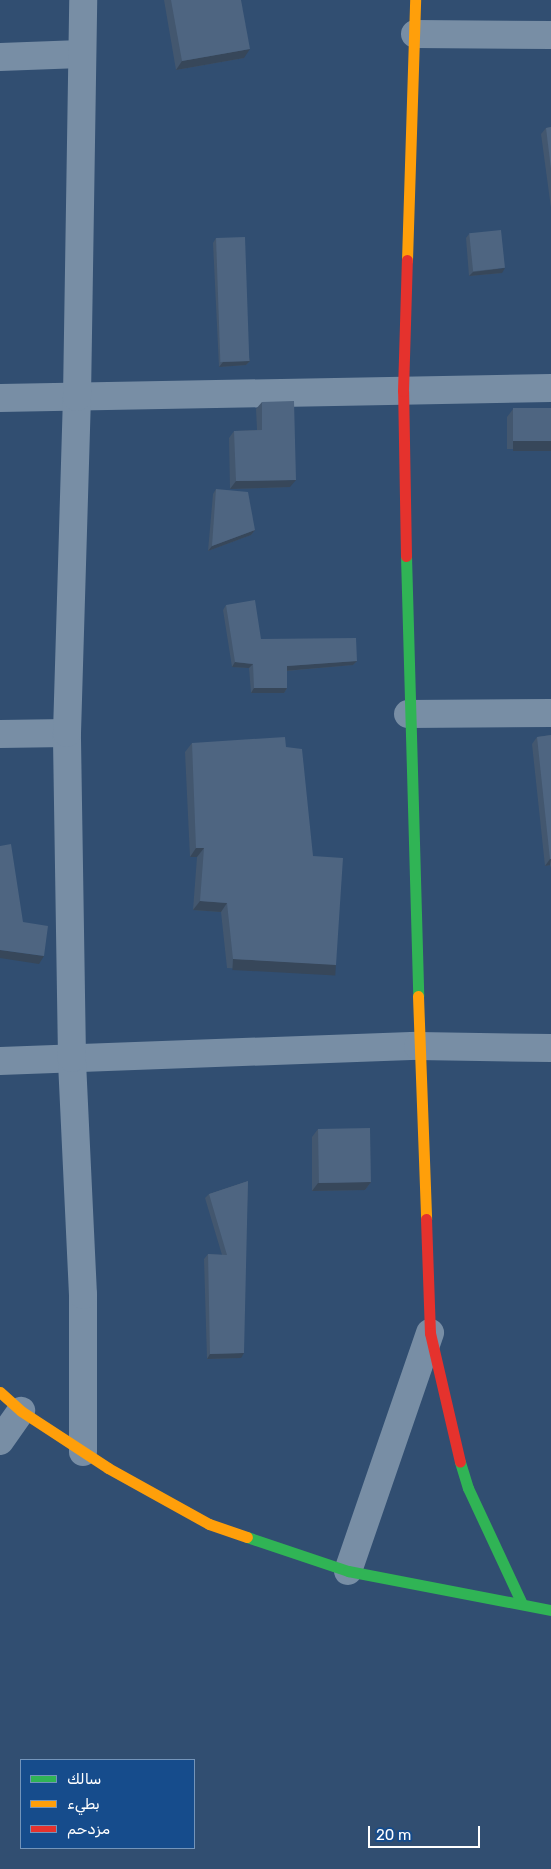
<!DOCTYPE html>
<meta charset="utf-8">
<style>
body{margin:0}
#map{position:relative;width:551px;height:1869px;overflow:hidden;background:#314e71;font-family:Rubik,Vazirmatn,sans-serif}
div>[style]{position:absolute}
.street>*{height:28px;margin:-14px;padding:0 14px;transform-origin:14px;border-radius:14px;background:#788ea5}
.fast>*{height:11px;margin:-5.5px;padding:0 5.5px;transform-origin:5.5px;border-radius:5.5px;background:#30b455}
.slow>*{height:11px;margin:-5.5px;padding:0 5.5px;transform-origin:5.5px;border-radius:5.5px;background:#ff9f0a}
.jam>*{height:11px;margin:-5.5px;padding:0 5.5px;transform-origin:5.5px;border-radius:5.5px;background:#e5322d}
.wall>*{inset:0;background:#43576f}
.shaded-wall>*{inset:0;background:#37475a;transform-origin:0 0}
.building>*{inset:0;background:#4e6581;transform-origin:0 0}
span{translate:-50% -50%;white-space:nowrap;text-align:center;line-height:1.15;-webkit-text-stroke:5px #164c8c;paint-order:stroke}
.legend{position:absolute;left:20px;top:1759px;width:175px;height:90px;box-sizing:border-box;background:#164c8c;border:1px solid #7394ba;margin:0;padding:6px 9px;list-style:none;font-size:15px;color:#fff}
.legend li{display:flex;align-items:center;gap:10px;height:25px}
.legend b{width:25px;border:1px solid #7394ba}
.scale{position:absolute;left:368px;top:1826px;width:112px;height:22px;box-sizing:border-box;border:2px solid #fff;border-top:0;padding-left:6px;font-size:15px;line-height:18px;white-space:nowrap;color:#fff;-webkit-text-stroke:4px #164c8c;paint-order:stroke}
</style>
<div id="map">
<div class="street">
<div style="left:415px;top:34px;width:136px;rotate:0.4deg"></div>
<div style="left:0;top:57px;width:81px;rotate:-2.1deg"></div>
<div style="left:0;top:398px;width:551px;rotate:-1.04deg"></div>
<div style="left:408px;top:714px;width:143px;rotate:-0.4deg"></div>
<div style="left:0;top:734px;width:67px;rotate:-0.9deg"></div>
<div style="left:0;top:1061px;width:418px;rotate:-2.1deg"></div>
<div style="left:418px;top:1046px;width:133px;rotate:0.9deg"></div>
<div style="left:0;top:1441px;width:37px;rotate:-55deg"></div>
<div style="left:83px;top:1452px;width:157px;rotate:-90deg"></div>
<div style="left:83px;top:1295px;width:237px;rotate:-92.7deg"></div>
<div style="left:72px;top:1058px;width:325px;rotate:-90.9deg"></div>
<div style="left:67px;top:733px;width:336px;rotate:-88.3deg"></div>
<div style="left:77px;top:397px;width:397px;rotate:-89.1deg"></div>
<div style="left:348px;top:1571px;width:252px;rotate:-71deg"></div>
</div>
<div class="fast">
<div style="left:406px;top:556px;width:440px;rotate:88.4deg"></div>
<div style="left:460px;top:1462px;width:27px;rotate:73deg"></div>
<div style="left:468px;top:1488px;width:128px;rotate:65deg"></div>
<div style="left:247px;top:1537px;width:107px;rotate:18.6deg"></div>
<div style="left:348px;top:1571px;width:207px;rotate:10.9deg"></div>
</div>
<div class="slow">
<div style="left:407px;top:260px;width:260px;rotate:-88.2deg"></div>
<div style="left:418px;top:996px;width:223px;rotate:87.9deg"></div>
<div style="left:0;top:1392px;width:28px;rotate:42deg"></div>
<div style="left:21px;top:1411px;width:104px;rotate:33.2deg"></div>
<div style="left:108px;top:1468px;width:115px;rotate:29deg"></div>
<div style="left:209px;top:1524px;width:40px;rotate:18.9deg"></div>
</div>
<div class="jam">
<div style="left:406px;top:556px;width:165px;rotate:-91deg"></div>
<div style="left:403px;top:391px;width:131px;rotate:-88.3deg"></div>
<div style="left:426px;top:1219px;width:114px;rotate:88deg"></div>
<div style="left:430px;top:1333px;width:132px;rotate:76.9deg"></div>
</div>
<div class="wall">
<div style="clip-path:polygon(164px 0,241px 0,244px 58px,176px 70px)"></div>
<div style="clip-path:polygon(551px 127px,551px 208px,541px 134px,546px 128px)"></div>
<div style="clip-path:polygon(469px 234px,502px 273px,469px 276px,466px 238px)"></div>
<div style="clip-path:polygon(216px 238px,250px 361px,246px 365px,219px 367px,213px 243px)"></div>
<div style="clip-path:polygon(262px 402px,290px 487px,230px 489px,229px 438px,234px 431px,257px 430px,256px 409px)"></div>
<div style="clip-path:polygon(551px 408px,551px 449px,507px 449px,507px 417px,513px 409px)"></div>
<div style="clip-path:polygon(216px 489px,255px 530px,251px 535px,208px 551px,213px 494px)"></div>
<div style="clip-path:polygon(226px 605px,261px 639px,357px 661px,353px 665px,287px 671px,287px 688px,284px 693px,251px 693px,249px 668px,232px 667px,223px 610px)"></div>
<div style="clip-path:polygon(551px 735px,551px 868px,550px 865px,545px 866px,532px 744px,537px 737px)"></div>
<div style="clip-path:polygon(192px 743px,286px 747px,313px 856px,336px 965px,329px 974px,227px 968px,221px 912px,193px 910px,197px 857px,190px 857px,185px 752px)"></div>
<div style="clip-path:polygon(318px 1129px,371px 1182px,365px 1190px,312px 1191px,312px 1137px)"></div>
<div style="clip-path:polygon(248px 1181px,241px 1358px,207px 1359px,204px 1259px,208px 1254px,222px 1255px,205px 1198px,209px 1194px)"></div>
</div>
<div class="shaded-wall">
<div style="clip-path:polygon(250px 49px,244px 58px,176px 70px,182px 61px)"></div>
<div style="clip-path:polygon(505px 268px,502px 273px,469px 276px,473px 272px)"></div>
<div style="clip-path:polygon(250px 361px,246px 365px,219px 367px,223px 362px)"></div>
<div style="left:513px;top:441px;width:38px;height:10px"></div>
<div style="clip-path:polygon(296px 480px,290px 487px,230px 489px,236px 481px)"></div>
<div style="clip-path:polygon(255px 530px,251px 535px,208px 551px,212px 546px)"></div>
<div style="clip-path:polygon(357px 661px,353px 665px,284px 671px,287px 666px)"></div>
<div style="clip-path:polygon(235px 662px,253px 664px,249px 668px,232px 667px)"></div>
<div style="clip-path:polygon(254px 688px,287px 688px,284px 693px,251px 693px)"></div>
<div style="clip-path:polygon(196px 848px,204px 848px,197px 857px,190px 857px)"></div>
<div style="clip-path:polygon(550px 859px,551px 859px,550px 865px,545px 866px)"></div>
<div style="clip-path:polygon(200px 901px,227px 903px,221px 912px,193px 910px)"></div>
<div style="clip-path:polygon(0 950px,44px 956px,39px 964px,0 958px)"></div>
<div style="left:233px;top:959px;width:103px;height:11px;rotate:3deg"></div>
<div style="clip-path:polygon(371px 1182px,365px 1190px,312px 1191px,318px 1183px)"></div>
<div style="clip-path:polygon(244px 1353px,241px 1358px,207px 1359px,210px 1354px)"></div>
</div>
<div class="building">
<div style="clip-path:polygon(171px 0,241px 0,250px 49px,182px 61px)"></div>
<div style="clip-path:polygon(551px 127px,551px 169px,546px 128px)"></div>
<div style="left:501px;top:230px;width:38px;height:32px;rotate:84deg"></div>
<div style="left:245px;top:237px;width:124px;height:29px;rotate:88deg"></div>
<div style="clip-path:polygon(294px 401px,296px 480px,236px 481px,234px 431px,262px 430px,262px 402px)"></div>
<div style="left:551px;top:408px;width:33px;height:38px;rotate:90deg"></div>
<div style="clip-path:polygon(216px 489px,248px 492px,255px 530px,212px 546px)"></div>
<div style="clip-path:polygon(255px 600px,261px 639px,356px 638px,357px 661px,287px 666px,287px 688px,254px 688px,253px 664px,235px 662px,226px 605px)"></div>
<div style="clip-path:polygon(551px 735px,551px 859px,550px 859px,537px 737px)"></div>
<div style="clip-path:polygon(285px 737px,286px 747px,302px 749px,313px 856px,343px 858px,336px 965px,233px 959px,227px 903px,200px 901px,204px 848px,196px 848px,192px 743px)"></div>
<div style="clip-path:polygon(11px 844px,23px 922px,48px 926px,44px 956px,0 950px,0 846px)"></div>
<div style="left:370px;top:1128px;width:54px;height:52px;rotate:89deg"></div>
<div style="clip-path:polygon(248px 1181px,244px 1353px,210px 1354px,208px 1254px,227px 1255px,209px 1194px)"></div>
</div>
<ul class="legend">
<li><b style="height:6px;background:#30b455"></b>سالك</li>
<li><b style="height:6px;background:#ff9f0a"></b>بطيء</li>
<li><b style="height:6px;background:#e5322d"></b>مزدحم</li>
</ul>
<div class="scale">20 m</div>
</div>
